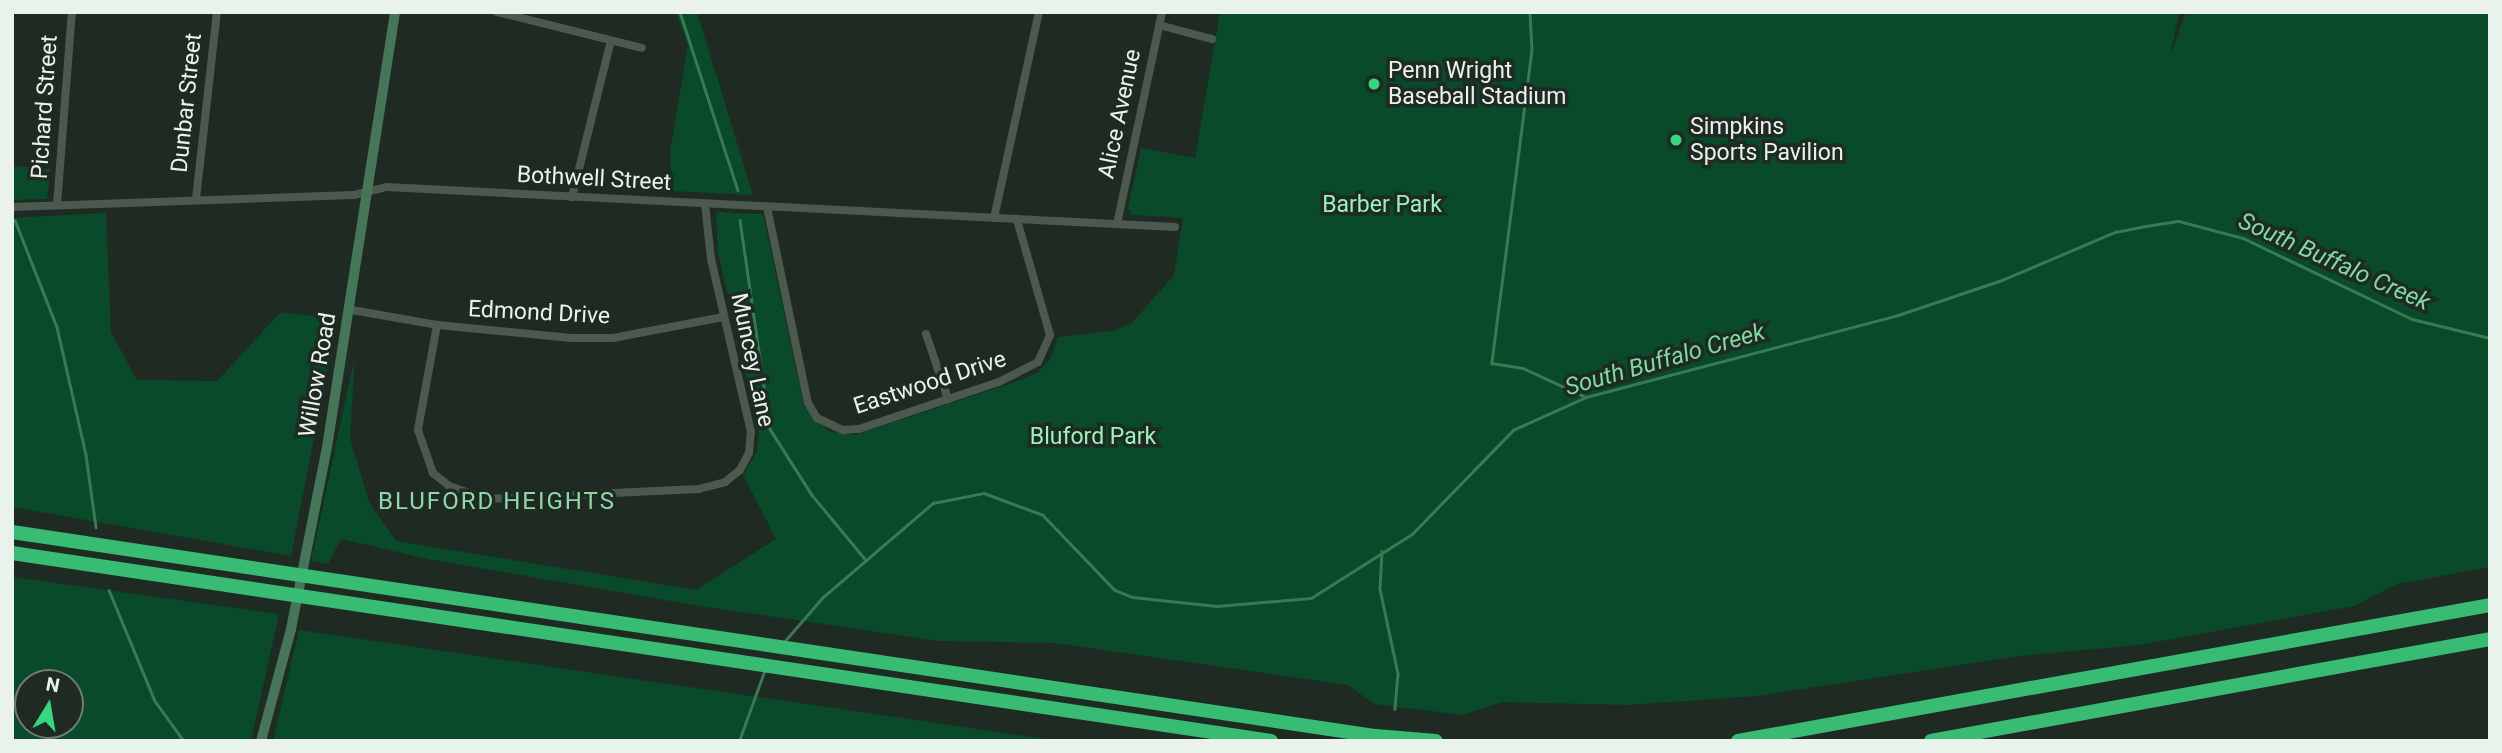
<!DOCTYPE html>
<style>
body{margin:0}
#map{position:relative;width:2502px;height:753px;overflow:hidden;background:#1f2b22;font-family:Roboto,sans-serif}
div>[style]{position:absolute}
.green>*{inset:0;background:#084a29}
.stream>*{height:2.5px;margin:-1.25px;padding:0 1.25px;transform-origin:1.25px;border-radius:1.25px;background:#3a7a52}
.street>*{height:8px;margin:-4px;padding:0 4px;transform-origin:4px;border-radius:4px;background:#4b594f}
.secondary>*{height:10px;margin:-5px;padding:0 5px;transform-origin:5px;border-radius:5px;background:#45765a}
.highway>*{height:14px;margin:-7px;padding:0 7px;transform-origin:7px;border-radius:7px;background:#38bb73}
.dots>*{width:19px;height:19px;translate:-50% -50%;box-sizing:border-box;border:4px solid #1f2b22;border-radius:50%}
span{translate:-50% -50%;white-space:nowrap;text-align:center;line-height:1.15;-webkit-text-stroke:7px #1f2b22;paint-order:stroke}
.poi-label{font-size:23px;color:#eaf2ec}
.left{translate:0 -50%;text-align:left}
.street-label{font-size:23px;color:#eaf2ec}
.park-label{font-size:23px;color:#98f4b8}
.water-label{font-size:24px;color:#7eda9f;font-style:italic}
.neighbourhood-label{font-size:24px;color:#8fd8a8;letter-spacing:2px}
.frame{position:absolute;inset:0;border:14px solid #eaf2ec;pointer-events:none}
.north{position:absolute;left:14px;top:669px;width:70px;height:70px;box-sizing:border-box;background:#1f2b22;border:2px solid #707b73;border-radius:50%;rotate:11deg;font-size:19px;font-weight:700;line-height:28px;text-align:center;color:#eaf2ec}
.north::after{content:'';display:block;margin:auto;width:24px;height:32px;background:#34d881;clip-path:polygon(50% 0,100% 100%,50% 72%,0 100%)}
</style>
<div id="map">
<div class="green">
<div style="clip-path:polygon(676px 12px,697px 12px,753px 195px,672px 191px,670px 152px,688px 45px)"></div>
<div style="clip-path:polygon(1220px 12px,2179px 12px,2170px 56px,2186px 12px,2490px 12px,2490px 567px,2397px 584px,2354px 606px,2139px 645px,2019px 656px,1757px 696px,1628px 705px,1502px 702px,1463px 715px,1374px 704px,1348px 685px,1055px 643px,938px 641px,694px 605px,428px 559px,341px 539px,328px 564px,311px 561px,355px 356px,350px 438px,369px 502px,396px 541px,696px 590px,776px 539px,743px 475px,757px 451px,759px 432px,718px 253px,716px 212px,763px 214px,804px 406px,829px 431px,855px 435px,1021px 380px,1038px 372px,1050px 360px,1058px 337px,1112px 331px,1132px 323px,1174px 275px,1183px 218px,1132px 215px,1128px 208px,1141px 148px,1195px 158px)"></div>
<div style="clip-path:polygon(12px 166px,51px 169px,47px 199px,12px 200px)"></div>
<div style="clip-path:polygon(106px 213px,111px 332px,137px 380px,217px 381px,281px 312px,337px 319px,291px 556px,12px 507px,12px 218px)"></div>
<div style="clip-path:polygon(evenodd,12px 577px,279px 614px,251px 741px,12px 741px,12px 577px,28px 683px,70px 683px,70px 725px,28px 725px,28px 683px)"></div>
<div style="clip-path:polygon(299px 630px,1059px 741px,273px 741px)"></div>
</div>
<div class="stream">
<div style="left:680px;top:12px;width:187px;rotate:72deg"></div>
<div style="left:1530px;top:12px;width:38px;rotate:87deg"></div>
<div style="left:1532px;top:50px;width:316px;rotate:97.3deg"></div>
<div style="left:1492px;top:363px;width:31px;rotate:9deg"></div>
<div style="left:1523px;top:368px;width:69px;rotate:24.7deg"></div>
<div style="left:15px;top:220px;width:115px;rotate:68.6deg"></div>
<div style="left:57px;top:327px;width:131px;rotate:77.2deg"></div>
<div style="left:86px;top:455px;width:73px;rotate:82.1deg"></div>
<div style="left:740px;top:220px;width:211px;rotate:81.8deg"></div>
<div style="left:770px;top:429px;width:78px;rotate:57.5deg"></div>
<div style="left:812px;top:495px;width:85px;rotate:50.3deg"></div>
<div style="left:1382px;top:551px;width:38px;rotate:93deg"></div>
<div style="left:1380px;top:589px;width:87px;rotate:78deg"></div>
<div style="left:1398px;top:674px;width:35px;rotate:95deg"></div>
<div style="left:109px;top:590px;width:120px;rotate:67.5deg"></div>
<div style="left:155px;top:701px;width:49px;rotate:54.1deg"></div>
<div style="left:783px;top:643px;width:60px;rotate:-49.1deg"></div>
<div style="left:822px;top:598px;width:146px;rotate:-40.6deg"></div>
<div style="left:933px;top:503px;width:52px;rotate:-11.1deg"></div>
<div style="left:984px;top:493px;width:63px;rotate:20.4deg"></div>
<div style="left:1043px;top:515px;width:104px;rotate:46.2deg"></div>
<div style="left:1115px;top:590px;width:18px;rotate:22deg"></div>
<div style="left:1132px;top:597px;width:85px;rotate:6deg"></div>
<div style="left:1217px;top:606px;width:94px;rotate:-4.9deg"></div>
<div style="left:1311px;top:598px;width:120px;rotate:-32.4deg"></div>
<div style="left:1412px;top:534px;width:145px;rotate:-45.8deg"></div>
<div style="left:1513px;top:430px;width:80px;rotate:-24.3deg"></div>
<div style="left:1586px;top:397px;width:323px;rotate:-14.7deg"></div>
<div style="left:1898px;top:315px;width:110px;rotate:-18.6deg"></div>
<div style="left:2002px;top:280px;width:123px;rotate:-23deg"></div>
<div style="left:2115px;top:232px;width:32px;rotate:-11deg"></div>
<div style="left:2146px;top:226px;width:33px;rotate:-9deg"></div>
<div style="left:2179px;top:221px;width:66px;rotate:14.9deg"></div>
<div style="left:2243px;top:238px;width:187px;rotate:25.6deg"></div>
<div style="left:2412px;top:319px;width:80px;rotate:13.7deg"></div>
<div style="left:739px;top:741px;width:73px;rotate:-70.1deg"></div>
</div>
<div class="street">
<div style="left:497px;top:12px;width:149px;rotate:13.9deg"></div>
<div style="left:1159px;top:25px;width:55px;rotate:14.8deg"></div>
<div style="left:572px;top:197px;width:161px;rotate:-76deg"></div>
<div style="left:196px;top:199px;width:188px;rotate:-83.6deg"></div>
<div style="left:57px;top:205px;width:194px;rotate:-85.6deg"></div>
<div style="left:12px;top:207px;width:342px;rotate:-2deg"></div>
<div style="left:354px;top:195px;width:33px;rotate:-14deg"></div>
<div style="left:386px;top:187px;width:790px;rotate:2.9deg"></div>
<div style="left:767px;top:207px;width:200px;rotate:78.2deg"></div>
<div style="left:808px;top:403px;width:17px;rotate:59deg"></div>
<div style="left:817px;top:418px;width:29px;rotate:25deg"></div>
<div style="left:843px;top:430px;width:16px;rotate:-4deg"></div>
<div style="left:859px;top:429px;width:148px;rotate:-18.6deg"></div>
<div style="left:999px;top:382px;width:44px;rotate:-27.1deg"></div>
<div style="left:1038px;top:362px;width:30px;rotate:-66deg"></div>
<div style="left:1050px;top:335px;width:120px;rotate:-106deg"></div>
<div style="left:994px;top:218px;width:211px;rotate:-77.7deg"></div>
<div style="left:1117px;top:224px;width:217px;rotate:-78deg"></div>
<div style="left:352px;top:310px;width:86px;rotate:10deg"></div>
<div style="left:437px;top:325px;width:135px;rotate:5.5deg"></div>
<div style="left:571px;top:338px;width:42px"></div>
<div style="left:613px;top:338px;width:112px;rotate:-10.8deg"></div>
<div style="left:437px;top:325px;width:107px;rotate:100.3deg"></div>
<div style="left:418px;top:430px;width:46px;rotate:70.8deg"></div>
<div style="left:433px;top:473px;width:21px;rotate:39deg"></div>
<div style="left:449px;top:486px;width:40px;rotate:18.9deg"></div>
<div style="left:487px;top:499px;width:212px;rotate:-2.7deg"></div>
<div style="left:699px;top:489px;width:27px;rotate:-15deg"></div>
<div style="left:725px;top:482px;width:19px;rotate:-39deg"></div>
<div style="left:740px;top:470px;width:19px;rotate:-62deg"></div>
<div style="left:749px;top:453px;width:21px;rotate:-85deg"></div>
<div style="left:751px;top:432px;width:178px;rotate:-103deg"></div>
<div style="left:711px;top:259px;width:55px;rotate:-96.2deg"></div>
<div style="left:926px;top:334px;width:69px;rotate:71.3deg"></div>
</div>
<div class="secondary">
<div style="left:261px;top:741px;width:116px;rotate:-75deg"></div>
<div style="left:291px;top:629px;width:186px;rotate:-78.8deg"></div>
<div style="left:327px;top:447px;width:440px;rotate:-81.1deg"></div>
</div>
<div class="highway">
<div style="left:12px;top:532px;width:1379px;rotate:8.51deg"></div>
<div style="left:1376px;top:736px;width:60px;rotate:4.8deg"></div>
<div style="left:12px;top:553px;width:1273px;rotate:8.49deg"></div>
<div style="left:1738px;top:741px;width:764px;rotate:-10.25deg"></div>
<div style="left:1931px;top:741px;width:568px;rotate:-10.34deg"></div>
</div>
<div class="dots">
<div style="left:1374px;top:84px;background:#34d881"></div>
<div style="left:1676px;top:140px;background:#34d881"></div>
</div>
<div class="poi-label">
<span class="left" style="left:1388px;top:84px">Penn Wright<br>Baseball Stadium</span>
<span class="left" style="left:1690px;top:140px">Simpkins<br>Sports Pavilion</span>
</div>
<div class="street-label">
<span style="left:187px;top:103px;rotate:-84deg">Dunbar Street</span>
<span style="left:45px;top:107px;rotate:-86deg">Pichard Street</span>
<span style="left:1120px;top:114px;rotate:-78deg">Alice Avenue</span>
<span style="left:594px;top:179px;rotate:3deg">Bothwell Street</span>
<span style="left:539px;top:313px;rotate:3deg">Edmond Drive</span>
<span style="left:752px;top:360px;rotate:78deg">Muncey Lane</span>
<span style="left:318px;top:375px;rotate:-80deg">Willow Road</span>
<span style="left:930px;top:383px;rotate:-18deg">Eastwood Drive</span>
</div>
<div class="park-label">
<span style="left:1382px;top:205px">Barber Park</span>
<span style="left:1093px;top:437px">Bluford Park</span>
</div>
<div class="water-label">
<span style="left:2334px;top:262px;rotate:24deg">South Buffalo Creek</span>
<span style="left:1665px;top:360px;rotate:-16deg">South Buffalo Creek</span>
</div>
<div class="neighbourhood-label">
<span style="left:497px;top:502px">BLUFORD HEIGHTS</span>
</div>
<div class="frame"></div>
<div class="north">N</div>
</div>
